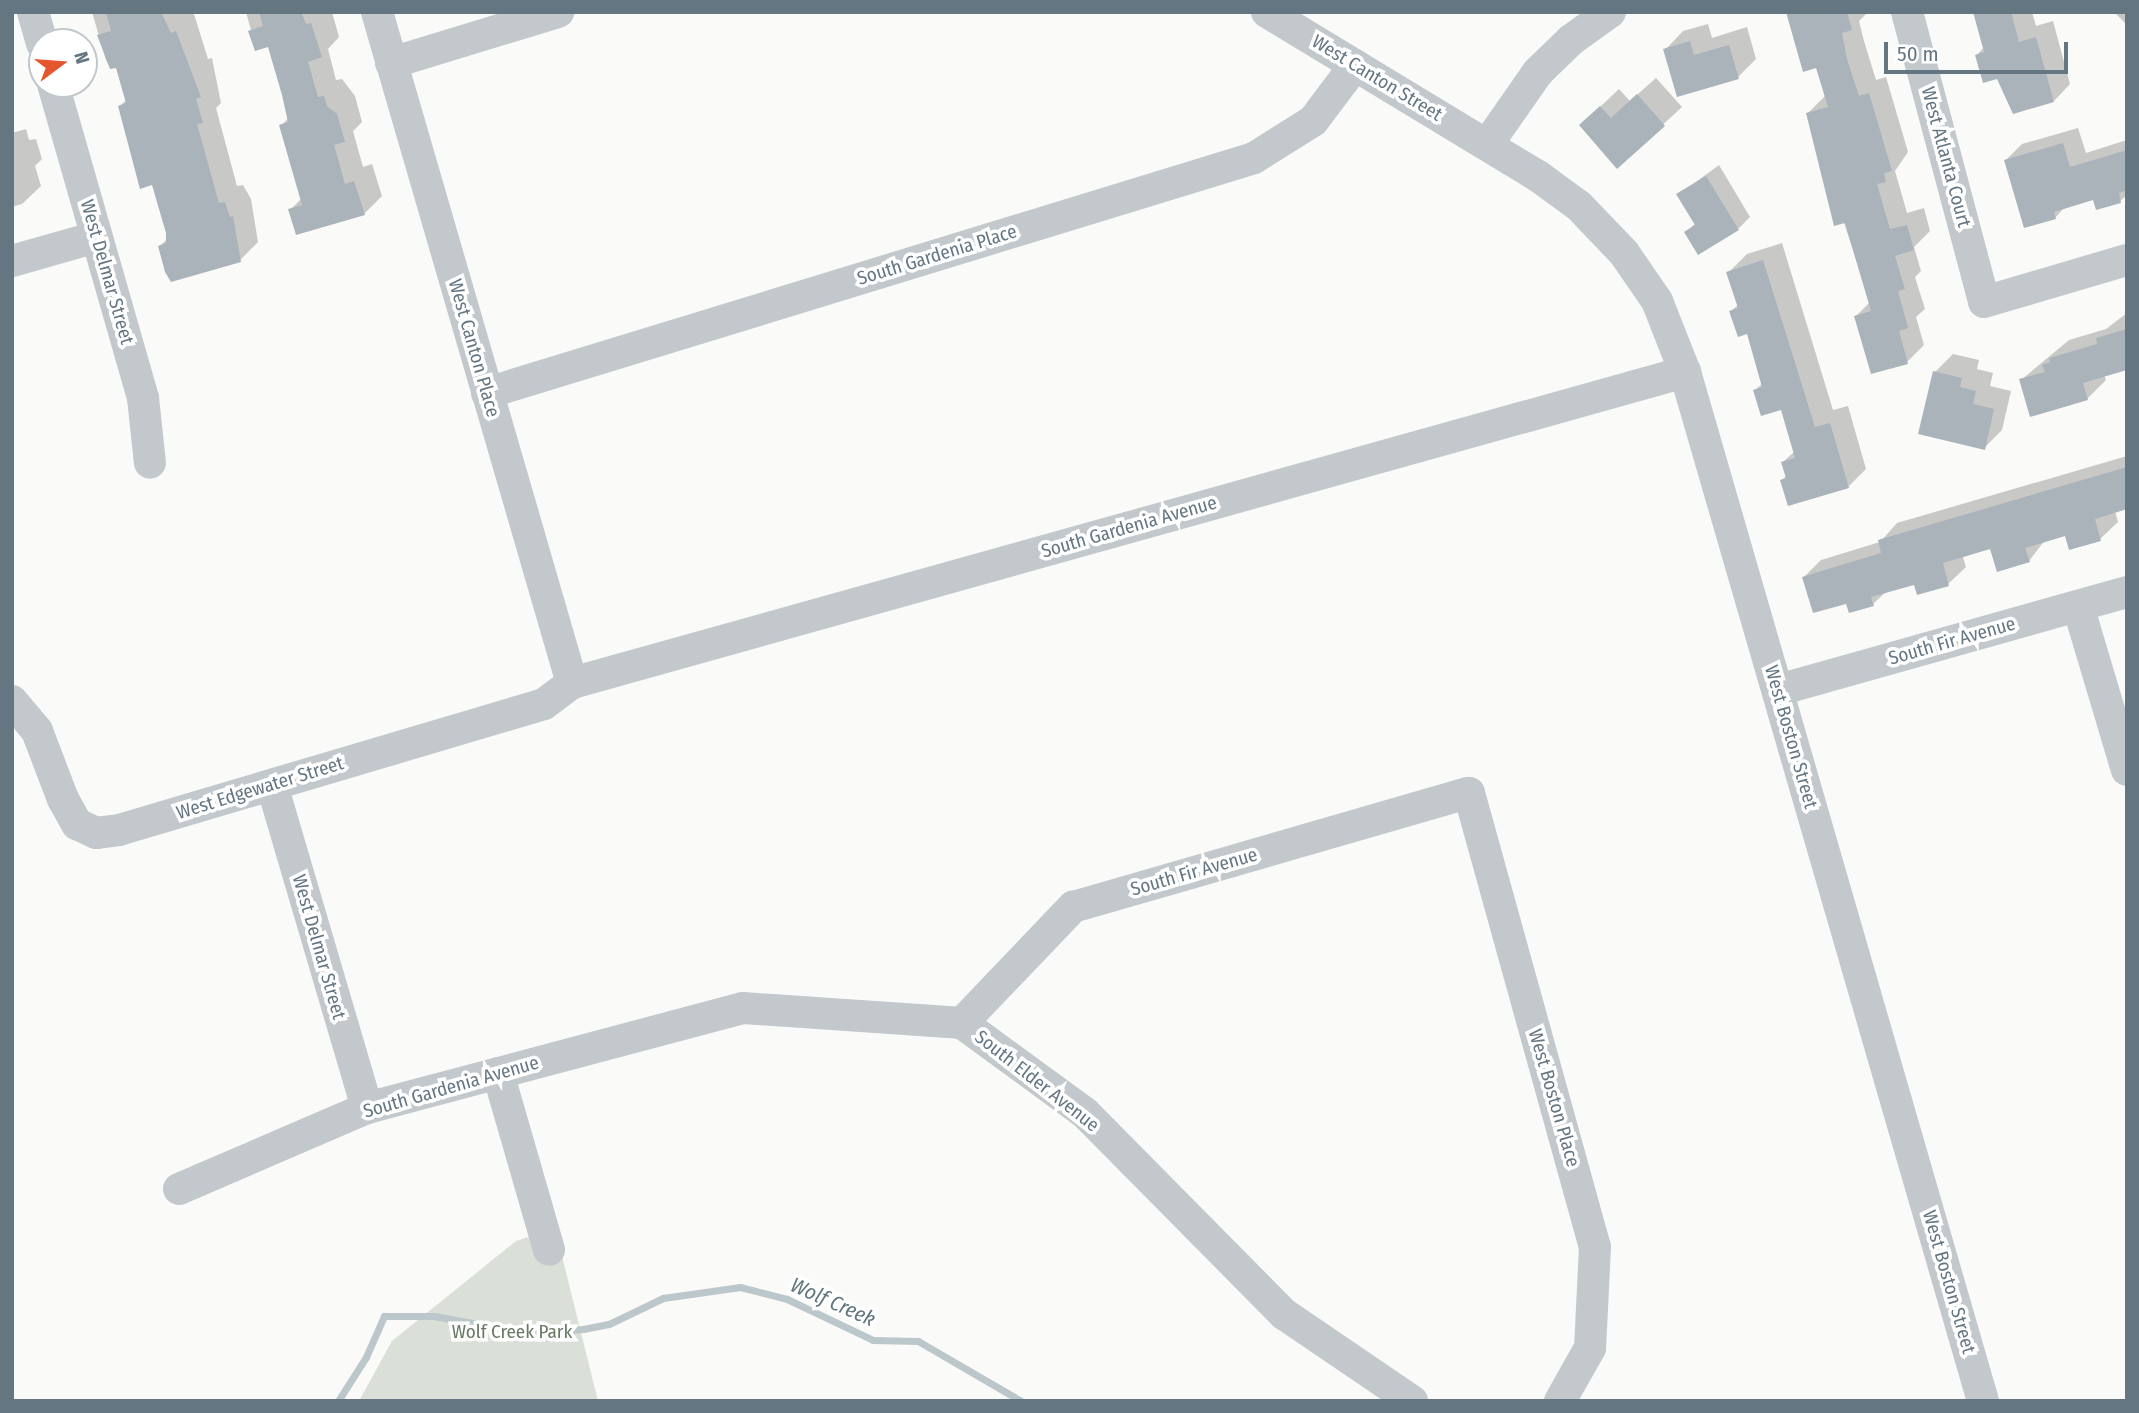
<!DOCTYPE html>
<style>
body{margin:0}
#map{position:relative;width:2139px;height:1413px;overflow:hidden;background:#fafaf8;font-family:"Fira Sans Condensed",sans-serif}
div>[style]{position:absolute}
.green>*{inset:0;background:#dadfd7}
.shadow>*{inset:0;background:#0003}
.stream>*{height:7px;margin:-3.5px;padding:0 3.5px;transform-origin:3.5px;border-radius:3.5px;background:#bbc7cb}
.building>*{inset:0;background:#aab3b9}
.minor>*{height:32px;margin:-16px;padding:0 16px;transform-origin:16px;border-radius:16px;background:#c3c8cc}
span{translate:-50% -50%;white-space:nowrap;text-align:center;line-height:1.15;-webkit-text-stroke:7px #fff;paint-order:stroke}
.street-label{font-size:19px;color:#657683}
.park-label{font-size:19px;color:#687a64}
.water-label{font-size:21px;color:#60757c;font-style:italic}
.frame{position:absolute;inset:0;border:14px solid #657683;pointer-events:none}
.north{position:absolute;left:28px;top:28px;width:70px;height:70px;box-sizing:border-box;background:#fff;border:2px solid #c1c8cd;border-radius:50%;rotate:74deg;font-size:19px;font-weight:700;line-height:28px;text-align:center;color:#657683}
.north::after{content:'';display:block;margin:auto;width:24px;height:32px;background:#e4572e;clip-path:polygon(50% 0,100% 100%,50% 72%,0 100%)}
.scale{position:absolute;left:1884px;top:42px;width:184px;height:32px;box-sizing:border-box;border:4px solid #657683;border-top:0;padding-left:9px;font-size:21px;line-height:24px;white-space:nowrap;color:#657683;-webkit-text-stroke:5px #fff;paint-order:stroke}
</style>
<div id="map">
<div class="green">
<div style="clip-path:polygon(555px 1228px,598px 1401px,359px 1401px,392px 1341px,516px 1241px)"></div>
</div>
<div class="shadow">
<div style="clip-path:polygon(92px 12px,194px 14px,208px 59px,212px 58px,221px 103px,216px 108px,237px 186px,243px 185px,251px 199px,258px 242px,240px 260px,160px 246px,168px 238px,153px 183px,120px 106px,127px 99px,117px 65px,110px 67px,106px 60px)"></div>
<div style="clip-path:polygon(246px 12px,332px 12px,339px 37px,328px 49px,336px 80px,342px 79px,355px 96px,362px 122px,353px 131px,363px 167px,372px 164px,382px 196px,364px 214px,290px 210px,302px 198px,281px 126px,289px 117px,269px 45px,256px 49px)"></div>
<div style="clip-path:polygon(1789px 12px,1868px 12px,1859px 21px,1864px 41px,1876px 80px,1886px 77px,1908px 152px,1895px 171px,1907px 213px,1924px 208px,1930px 231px,1914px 247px,1921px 271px,1915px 277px,1925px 309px,1916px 317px,1924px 345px,1907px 362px,1856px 316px,1870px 302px,1808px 113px,1826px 95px,1817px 66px)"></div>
<div style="clip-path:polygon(1975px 12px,2032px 12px,2036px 26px,2053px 21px,2070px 84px,2054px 101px,1977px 55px,1984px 47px)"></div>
<div style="clip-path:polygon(2114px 12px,2127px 12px,2127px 25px)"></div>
<div style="clip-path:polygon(1708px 24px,1712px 38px,1747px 27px,1756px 59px,1738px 77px,1665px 50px,1683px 31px)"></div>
<div style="clip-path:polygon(1656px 78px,1682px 107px,1618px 166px,1600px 107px,1619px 89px,1630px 101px)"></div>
<div style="clip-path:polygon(2078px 128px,2086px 153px,2127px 140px,2127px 195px,2120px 201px,2094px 198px,2066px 206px,2055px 218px,2006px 160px,2022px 144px)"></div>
<div style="clip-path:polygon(26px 129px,29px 140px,36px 139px,42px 159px,35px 166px,41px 186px,22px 204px,12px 207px,12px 133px)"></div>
<div style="clip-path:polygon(1719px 165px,1750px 217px,1738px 229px,1686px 232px,1696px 223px,1678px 195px)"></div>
<div style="clip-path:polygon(1782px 243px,1833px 410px,1848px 406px,1866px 469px,1848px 487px,1782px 480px,1787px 475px,1783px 462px,1795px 451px,1782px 408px,1755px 390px,1763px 383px,1748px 332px,1731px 311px,1739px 304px,1728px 273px,1747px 254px)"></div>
<div style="clip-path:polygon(2127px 313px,2127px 368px,2104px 375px,2106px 380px,2087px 399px,2021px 380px,2069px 340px,2106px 329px)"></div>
<div style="clip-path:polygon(1953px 354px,1979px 360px,1977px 369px,1993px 373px,1990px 386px,2011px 391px,2002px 430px,1984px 448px,1935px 372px)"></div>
<div style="clip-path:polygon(2127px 456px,2127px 508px,2115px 511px,2118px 522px,2100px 539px,2066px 533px,2045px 540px,2029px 561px,1991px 547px,1963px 557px,1966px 567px,1948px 584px,1915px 583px,1887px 591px,1873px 604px,1847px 601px,1804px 577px,1821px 560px,1880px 542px,1897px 523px)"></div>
</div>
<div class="stream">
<div style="left:338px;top:1401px;width:52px;rotate:-57.5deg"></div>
<div style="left:366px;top:1357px;width:45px;rotate:-66.3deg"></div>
<div style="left:384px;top:1316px;width:50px"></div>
<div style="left:434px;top:1316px;width:95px;rotate:10.4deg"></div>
<div style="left:527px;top:1333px;width:56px;rotate:-4.1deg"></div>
<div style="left:583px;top:1329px;width:26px;rotate:-11deg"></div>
<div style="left:609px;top:1324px;width:60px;rotate:-25.7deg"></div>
<div style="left:663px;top:1298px;width:78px;rotate:-8.1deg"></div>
<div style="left:740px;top:1287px;width:49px;rotate:14.3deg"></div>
<div style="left:787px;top:1299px;width:95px;rotate:25.5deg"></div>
<div style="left:873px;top:1340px;width:45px;rotate:1.3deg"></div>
<div style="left:918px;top:1341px;width:119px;rotate:30.2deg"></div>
</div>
<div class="building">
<div style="clip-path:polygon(106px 12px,161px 12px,171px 33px,176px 31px,201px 97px,196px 99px,203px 123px,197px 124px,219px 203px,225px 202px,230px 217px,233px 216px,241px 262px,171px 282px,165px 272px,158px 246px,166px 243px,166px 233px,152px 185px,140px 189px,118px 106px,126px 103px,116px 68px,110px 69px,97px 35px,111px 31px)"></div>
<div style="clip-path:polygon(259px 12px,301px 12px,306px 24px,311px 23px,322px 57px,308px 62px,318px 97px,324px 96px,327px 106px,337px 114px,345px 142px,334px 145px,345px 184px,354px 181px,365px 215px,296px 235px,288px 209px,302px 205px,279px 125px,288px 122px,282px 95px,268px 47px,255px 51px,248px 31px,263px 26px)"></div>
<div style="clip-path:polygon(1786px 12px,1847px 12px,1852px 30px,1842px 33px,1847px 59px,1859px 96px,1869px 93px,1892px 171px,1884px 173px,1886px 182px,1877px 184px,1890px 229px,1907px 225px,1914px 250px,1895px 256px,1905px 289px,1898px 291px,1908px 328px,1899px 331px,1908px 364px,1871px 374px,1854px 316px,1871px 311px,1845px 223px,1834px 226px,1806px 113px,1828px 107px,1816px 68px,1803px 72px)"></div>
<div style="clip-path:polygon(1973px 12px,2011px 12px,2019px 42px,2036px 37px,2054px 102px,2013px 114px,1997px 79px,1983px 83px,1975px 55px,1984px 52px)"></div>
<div style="clip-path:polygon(1690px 41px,1694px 55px,1729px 45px,1739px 79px,1677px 97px,1663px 49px)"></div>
<div style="clip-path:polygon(1637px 94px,1665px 126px,1617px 169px,1579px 125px,1600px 106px,1611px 118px)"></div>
<div style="clip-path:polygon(2063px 143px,2070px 167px,2127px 150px,2127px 190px,2119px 193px,2121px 203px,2096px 210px,2093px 200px,2054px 212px,2056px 219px,2024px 228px,2004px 160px)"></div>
<div style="clip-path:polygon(1706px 176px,1739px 230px,1698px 255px,1684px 232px,1695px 225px,1676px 194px)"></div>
<div style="clip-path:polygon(1763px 260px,1815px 427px,1830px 423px,1849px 488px,1788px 506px,1780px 480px,1786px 478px,1781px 462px,1795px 458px,1781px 410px,1761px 416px,1753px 390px,1762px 387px,1747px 334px,1738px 337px,1729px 311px,1738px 308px,1726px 272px)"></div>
<div style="clip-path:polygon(2127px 329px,2127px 370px,2083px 383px,2088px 400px,2030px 417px,2019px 379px,2045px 372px,2042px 365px,2050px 362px,2049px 358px,2097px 344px,2096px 338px)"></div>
<div style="clip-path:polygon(1933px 371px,1962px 378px,1960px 387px,1976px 391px,1973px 404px,1994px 409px,1985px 450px,1918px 434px)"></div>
<div style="clip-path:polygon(2127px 467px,2127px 509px,2095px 519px,2101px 541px,2069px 550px,2065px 536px,2025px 548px,2030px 562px,1997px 572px,1990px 549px,1943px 563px,1949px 586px,1917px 595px,1914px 585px,1871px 597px,1874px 606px,1849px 613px,1846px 604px,1813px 613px,1802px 577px,1881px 553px,1878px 540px)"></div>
</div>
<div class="minor">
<div style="left:33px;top:12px;width:33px;rotate:74deg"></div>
<div style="left:377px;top:12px;width:699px;rotate:73.8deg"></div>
<div style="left:1267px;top:12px;width:317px;rotate:31.2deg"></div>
<div style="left:1538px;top:176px;width:51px;rotate:36.2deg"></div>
<div style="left:1579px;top:206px;width:65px;rotate:46.2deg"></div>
<div style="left:1624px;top:253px;width:58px;rotate:55.5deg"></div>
<div style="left:1657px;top:301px;width:76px;rotate:68.5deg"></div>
<div style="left:1685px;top:372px;width:1071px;rotate:73.85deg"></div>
<div style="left:1907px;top:12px;width:300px;rotate:75.1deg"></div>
<div style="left:1984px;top:302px;width:149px;rotate:-16.4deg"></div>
<div style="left:391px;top:63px;width:175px;rotate:-17deg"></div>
<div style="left:53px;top:84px;width:327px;rotate:74deg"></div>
<div style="left:143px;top:398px;width:65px;rotate:83.9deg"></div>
<div style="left:1487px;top:145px;width:89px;rotate:-55.1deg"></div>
<div style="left:1538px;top:72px;width:46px;rotate:-44.1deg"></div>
<div style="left:1571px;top:40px;width:48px;rotate:-35.7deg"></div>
<div style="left:12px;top:261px;width:87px;rotate:-15.9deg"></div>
<div style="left:487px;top:393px;width:802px;rotate:-17.03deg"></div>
<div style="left:1254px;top:158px;width:70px;rotate:-32.1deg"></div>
<div style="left:1313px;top:121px;width:70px;rotate:-53.1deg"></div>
<div style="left:2078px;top:606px;width:171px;rotate:73.4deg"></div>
<div style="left:1778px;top:690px;width:362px;rotate:-15.7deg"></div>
<div style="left:12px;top:701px;width:39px;rotate:50deg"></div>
<div style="left:37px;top:731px;width:73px;rotate:69.1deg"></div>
<div style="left:63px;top:799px;width:29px;rotate:61deg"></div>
<div style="left:77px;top:824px;width:21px;rotate:25deg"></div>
<div style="left:96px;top:833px;width:23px;rotate:-7deg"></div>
<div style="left:119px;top:830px;width:443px;rotate:-16.5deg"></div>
<div style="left:544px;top:704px;width:35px;rotate:-37deg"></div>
<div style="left:572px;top:683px;width:1156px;rotate:-15.61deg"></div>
<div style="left:272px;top:785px;width:337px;rotate:73.6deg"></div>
<div style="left:962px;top:1023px;width:161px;rotate:-46.3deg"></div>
<div style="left:1073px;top:907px;width:412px;rotate:-16.1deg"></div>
<div style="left:1469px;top:793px;width:471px;rotate:74.5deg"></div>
<div style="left:1595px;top:1247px;width:101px;rotate:92.8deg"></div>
<div style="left:1590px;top:1348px;width:61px;rotate:119.5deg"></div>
<div style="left:498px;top:1073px;width:184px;rotate:73.9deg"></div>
<div style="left:179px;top:1189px;width:205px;rotate:-23.3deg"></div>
<div style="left:367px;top:1108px;width:389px;rotate:-14.9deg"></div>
<div style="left:743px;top:1008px;width:220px;rotate:3.9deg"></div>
<div style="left:962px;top:1023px;width:152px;rotate:36.2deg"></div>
<div style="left:1085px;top:1113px;width:283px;rotate:45.3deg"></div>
<div style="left:1284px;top:1314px;width:155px;rotate:34.2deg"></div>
</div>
<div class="street-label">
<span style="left:1377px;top:78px;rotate:31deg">West Canton Street</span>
<span style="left:1946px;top:157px;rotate:75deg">West Atlanta Court</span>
<span style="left:937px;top:255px;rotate:-17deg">South Gardenia Place</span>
<span style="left:107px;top:272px;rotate:74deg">West Delmar Street</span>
<span style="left:474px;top:348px;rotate:74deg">West Canton Place</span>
<span style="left:1129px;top:527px;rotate:-16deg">South Gardenia Avenue</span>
<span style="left:1952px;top:641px;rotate:-16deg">South Fir Avenue</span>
<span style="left:1791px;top:737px;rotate:74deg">West Boston Street</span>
<span style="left:260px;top:788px;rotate:-17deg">West Edgewater Street</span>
<span style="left:1194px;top:872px;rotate:-16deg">South Fir Avenue</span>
<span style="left:319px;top:947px;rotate:74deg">West Delmar Street</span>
<span style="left:1037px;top:1081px;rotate:38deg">South Elder Avenue</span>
<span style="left:451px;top:1087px;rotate:-16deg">South Gardenia Avenue</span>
<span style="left:1554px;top:1098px;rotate:74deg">West Boston Place</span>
<span style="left:1949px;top:1282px;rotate:74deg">West Boston Street</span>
</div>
<div class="park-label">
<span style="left:512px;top:1332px">Wolf Creek Park</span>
</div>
<div class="water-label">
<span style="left:833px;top:1302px;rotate:24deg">Wolf Creek</span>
</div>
<div class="frame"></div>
<div class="north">N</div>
<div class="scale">50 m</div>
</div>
